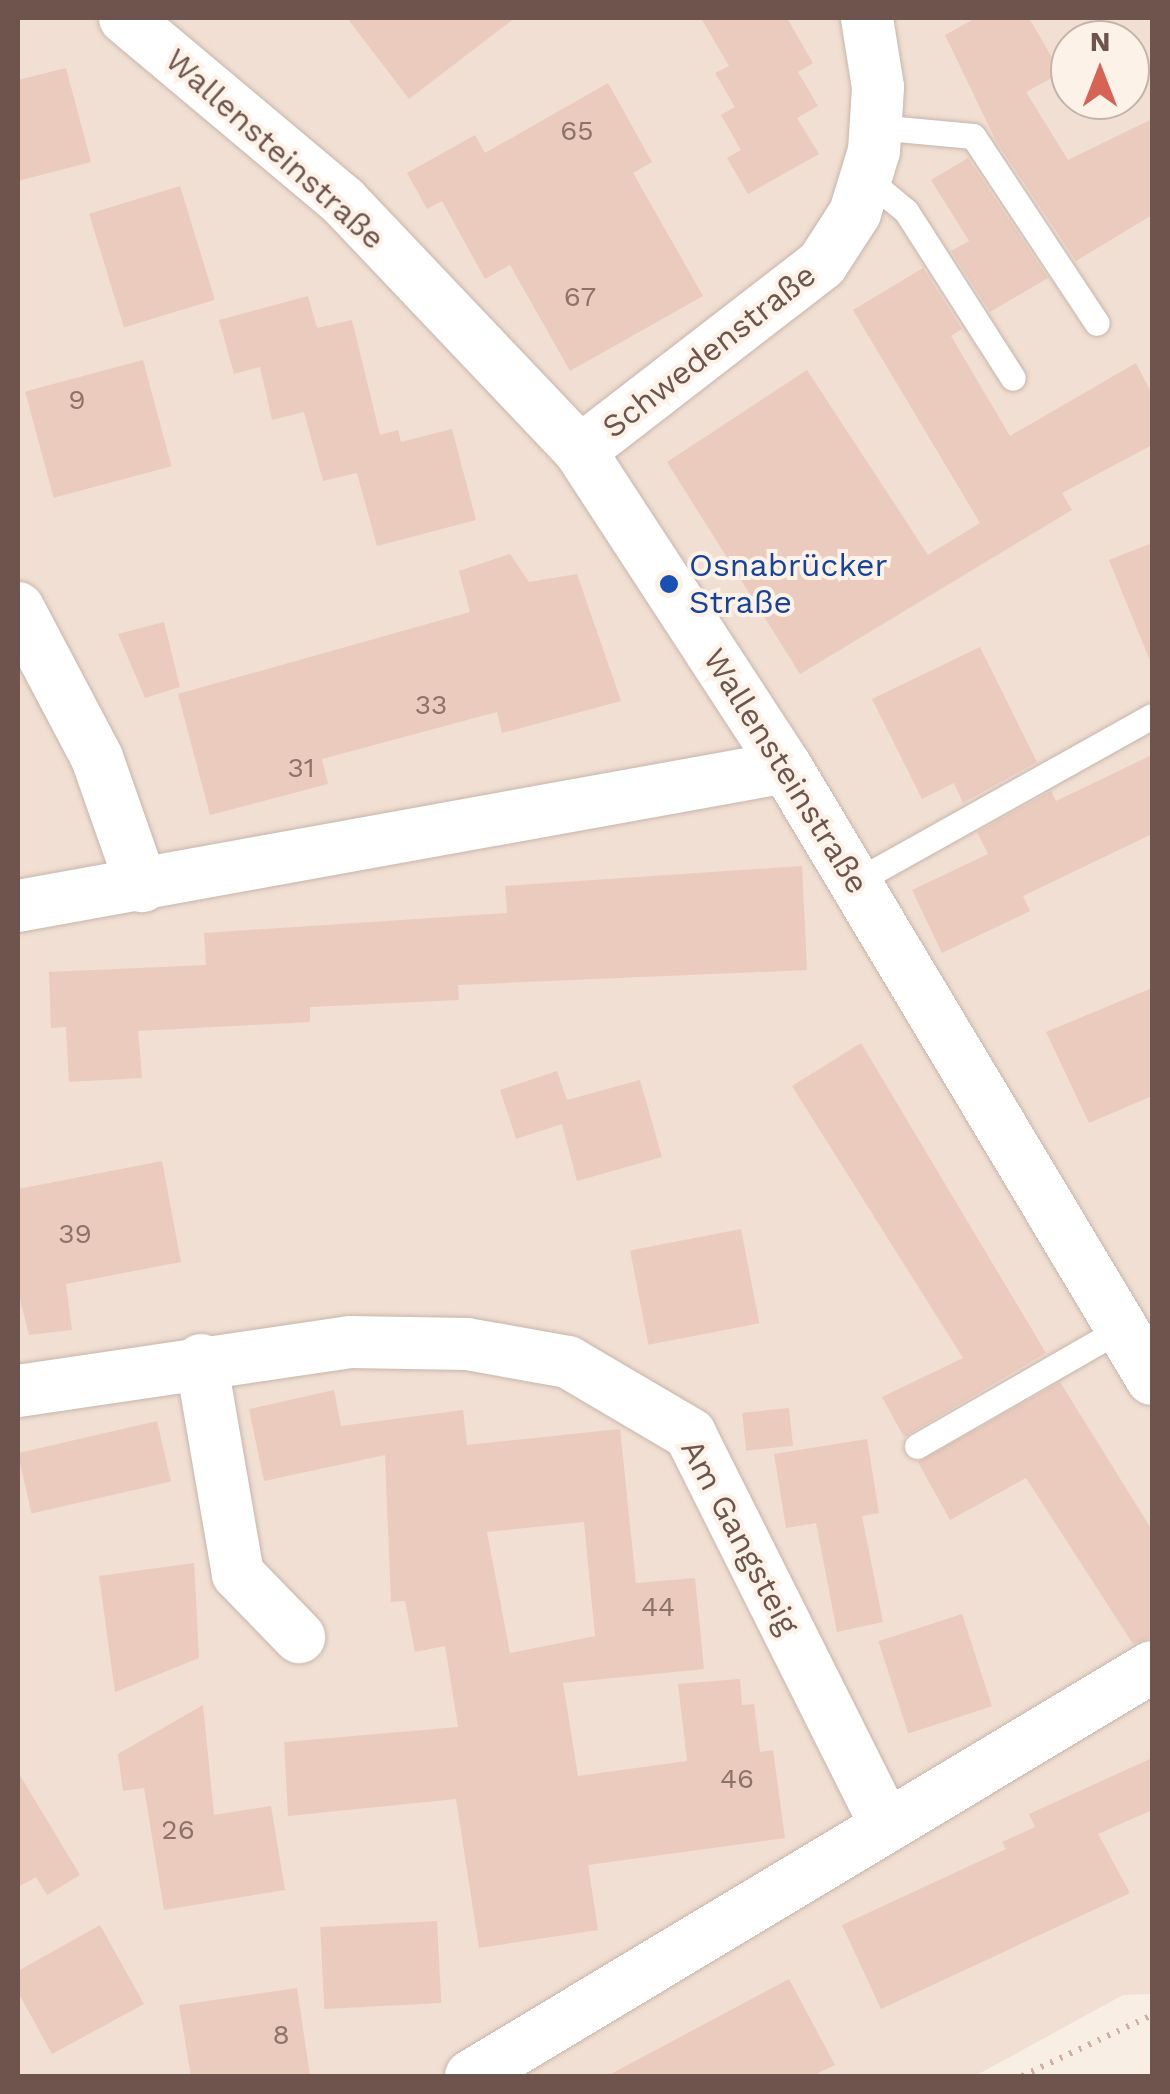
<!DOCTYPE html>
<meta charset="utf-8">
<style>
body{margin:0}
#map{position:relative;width:1170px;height:2094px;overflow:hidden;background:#f9eee3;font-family:"Work Sans",sans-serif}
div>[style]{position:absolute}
.residential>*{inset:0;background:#f0dfd2}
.building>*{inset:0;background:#ebcbbe;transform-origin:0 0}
.path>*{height:6px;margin-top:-3px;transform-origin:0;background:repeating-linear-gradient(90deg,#d0aea1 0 2.5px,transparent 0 10.5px)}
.roads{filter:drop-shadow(0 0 2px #c8b5ab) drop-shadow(0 0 2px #c8b5ab)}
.lane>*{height:25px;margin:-12.5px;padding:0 12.5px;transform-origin:12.5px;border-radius:12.5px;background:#fff}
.street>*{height:52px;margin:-26px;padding:0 26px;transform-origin:26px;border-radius:26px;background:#fff}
.dots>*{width:28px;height:28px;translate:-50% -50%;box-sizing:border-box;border:5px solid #fdf2e8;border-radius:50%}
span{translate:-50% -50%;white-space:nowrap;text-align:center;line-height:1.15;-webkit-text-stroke:8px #fdf2e8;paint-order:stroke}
.number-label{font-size:28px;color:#8d7268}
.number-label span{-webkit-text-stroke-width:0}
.street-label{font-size:32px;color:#6e544c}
.transit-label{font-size:32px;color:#164399}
.left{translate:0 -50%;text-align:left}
.frame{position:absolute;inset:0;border:20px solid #6e544c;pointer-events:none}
.north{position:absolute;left:1050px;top:20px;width:100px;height:100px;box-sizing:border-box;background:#fdf2e8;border:2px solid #c4b3aa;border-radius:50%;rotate:0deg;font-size:28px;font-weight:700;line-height:40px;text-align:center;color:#6e544c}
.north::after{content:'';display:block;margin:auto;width:35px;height:45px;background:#d66355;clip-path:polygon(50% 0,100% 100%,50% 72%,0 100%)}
</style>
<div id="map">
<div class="residential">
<div style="clip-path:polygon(evenodd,18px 18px,1152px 18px,1152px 1994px,1123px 1995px,975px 2076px,18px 2076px,18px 18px,1070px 40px,1130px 40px,1130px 100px,1070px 100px,1070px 40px)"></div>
</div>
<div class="building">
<div style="clip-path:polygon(347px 18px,515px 18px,409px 99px)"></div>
<div style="clip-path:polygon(701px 18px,787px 18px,813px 63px,798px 72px,818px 106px,797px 118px,819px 154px,748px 194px,727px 158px,741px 150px,721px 115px,735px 107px,715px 73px,729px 66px)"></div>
<div style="clip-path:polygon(976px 18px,1029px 18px,1061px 73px,1026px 92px,1068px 160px,1152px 119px,1152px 215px,1076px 261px,996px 141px,945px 35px)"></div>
<div style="clip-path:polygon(66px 68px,91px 162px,18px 181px,18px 80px)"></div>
<div style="clip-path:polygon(608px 83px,652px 162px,633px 173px,703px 296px,570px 371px,510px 265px,485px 279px,442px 201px,427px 209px,407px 173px,475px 135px,485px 153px)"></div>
<div style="clip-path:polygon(968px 158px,1048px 278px,990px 312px,951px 251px,969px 241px,931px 180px)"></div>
<div style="left:180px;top:186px;width:119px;height:95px;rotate:73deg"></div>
<div style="clip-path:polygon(923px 268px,962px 329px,951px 336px,1010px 436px,1136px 363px,1152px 394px,1152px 445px,1062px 493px,1072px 510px,800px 674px,667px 462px,807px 370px,928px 555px,980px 523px,853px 310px)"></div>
<div style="clip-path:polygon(308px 296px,317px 328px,352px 320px,380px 435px,398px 430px,401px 442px,452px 429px,476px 520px,377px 546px,357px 473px,323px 481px,304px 412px,272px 420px,260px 367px,234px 374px,219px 320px)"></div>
<div style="left:143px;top:360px;width:110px;height:122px;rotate:75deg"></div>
<div style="clip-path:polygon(1152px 543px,1152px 662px,1151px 663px,1109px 560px)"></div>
<div style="clip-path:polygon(510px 554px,529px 582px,577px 574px,621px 701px,502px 733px,497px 712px,322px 759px,328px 784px,210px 815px,178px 694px,470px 612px,459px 571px)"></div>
<div style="clip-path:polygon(164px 622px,180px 687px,145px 698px,118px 634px)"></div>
<div style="clip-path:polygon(980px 647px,1037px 762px,963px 803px,954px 783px,922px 799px,872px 699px)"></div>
<div style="clip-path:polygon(1152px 755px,1152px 834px,1023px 896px,1030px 911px,942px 953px,912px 890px,988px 854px,977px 832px,1051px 791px,1056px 801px)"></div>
<div style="clip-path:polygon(802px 866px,807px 970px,458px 985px,459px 1000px,310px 1007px,310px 1022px,138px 1031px,142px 1078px,69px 1082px,66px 1027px,51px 1028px,49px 972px,206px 965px,204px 933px,507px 913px,505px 886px)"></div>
<div style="clip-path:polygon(1152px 988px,1152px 1096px,1089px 1123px,1046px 1032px)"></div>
<div style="clip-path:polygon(861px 1043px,1046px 1353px,904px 1437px,882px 1397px,963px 1358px,792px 1086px)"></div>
<div style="clip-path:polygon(557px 1071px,567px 1100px,640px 1080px,662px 1157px,577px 1181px,562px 1124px,516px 1139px,500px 1090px)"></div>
<div style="clip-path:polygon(162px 1161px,181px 1262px,66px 1284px,72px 1330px,29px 1335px,18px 1291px,18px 1189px)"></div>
<div style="left:741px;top:1229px;width:96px;height:113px;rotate:79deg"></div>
<div style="clip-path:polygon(1060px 1382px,1152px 1530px,1152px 1637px,1133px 1644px,1026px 1478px,950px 1520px,918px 1462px)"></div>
<div style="clip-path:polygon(evenodd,334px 1390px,341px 1426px,463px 1410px,467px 1445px,620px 1429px,636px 1583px,695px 1578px,704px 1669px,563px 1683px,578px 1776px,687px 1761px,678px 1684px,740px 1679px,742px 1705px,754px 1704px,760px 1752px,773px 1750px,785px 1838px,588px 1865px,598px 1930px,479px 1948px,456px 1799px,288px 1816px,284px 1742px,458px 1727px,445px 1646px,415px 1652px,405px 1601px,391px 1602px,385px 1455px,264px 1481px,249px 1409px,334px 1390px,584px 1522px,595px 1636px,510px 1653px,487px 1532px,584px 1522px)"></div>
<div style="left:789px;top:1408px;width:38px;height:47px;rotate:84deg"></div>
<div style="left:157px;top:1421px;width:62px;height:143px;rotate:77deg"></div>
<div style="clip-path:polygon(867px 1439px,879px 1513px,862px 1516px,883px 1622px,837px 1632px,816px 1523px,786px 1528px,774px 1454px)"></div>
<div style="clip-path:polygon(194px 1563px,199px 1658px,115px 1692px,99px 1576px)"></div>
<div style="left:962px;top:1614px;width:97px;height:88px;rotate:72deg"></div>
<div style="clip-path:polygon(203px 1705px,214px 1815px,271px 1806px,285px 1890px,164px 1910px,144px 1788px,123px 1791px,118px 1754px)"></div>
<div style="clip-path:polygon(1152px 1758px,1152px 1810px,1098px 1834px,1130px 1893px,881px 2009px,842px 1925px,1006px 1849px,1002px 1842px,1035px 1827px,1029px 1814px)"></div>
<div style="clip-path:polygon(18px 1772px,80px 1875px,47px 1895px,36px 1877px,18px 1887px)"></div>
<div style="left:437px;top:1921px;width:82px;height:117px;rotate:87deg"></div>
<div style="clip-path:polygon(100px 1925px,144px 2004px,52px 2054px,18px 1992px,18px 1971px)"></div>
<div style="clip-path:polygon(789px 1979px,835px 2065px,812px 2076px,607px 2076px)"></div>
<div style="clip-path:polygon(297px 1988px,310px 2076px,191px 2076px,179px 2005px)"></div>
</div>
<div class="path">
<div style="left:1022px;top:2076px;width:144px;rotate:-25.1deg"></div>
</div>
<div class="roads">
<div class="lane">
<div style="left:876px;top:127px;width:97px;rotate:5.3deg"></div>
<div style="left:973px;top:136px;width:224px;rotate:56.5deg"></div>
<div style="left:866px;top:178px;width:52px;rotate:39.5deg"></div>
<div style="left:906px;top:211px;width:198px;rotate:57.4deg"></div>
<div style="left:855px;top:882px;width:340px;rotate:-29.2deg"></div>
<div style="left:917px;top:1446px;width:237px;rotate:-29.9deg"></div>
</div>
<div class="street">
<div style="left:125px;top:18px;width:285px;rotate:40deg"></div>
<div style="left:343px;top:201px;width:344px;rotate:46.5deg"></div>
<div style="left:580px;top:451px;width:377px;rotate:56.9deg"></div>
<div style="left:786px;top:767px;width:713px;rotate:59.12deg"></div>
<div style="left:580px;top:451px;width:306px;rotate:-37.7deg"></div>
<div style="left:822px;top:264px;width:61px;rotate:-57.1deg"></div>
<div style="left:855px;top:213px;width:65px;rotate:-73deg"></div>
<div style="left:874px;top:151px;width:64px;rotate:-86.4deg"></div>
<div style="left:878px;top:87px;width:70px;rotate:-99.1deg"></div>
<div style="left:18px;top:608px;width:170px;rotate:62.2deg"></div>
<div style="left:97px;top:758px;width:136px;rotate:70.6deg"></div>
<div style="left:18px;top:906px;width:780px;rotate:-10.26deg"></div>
<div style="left:201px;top:1360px;width:217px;rotate:80.2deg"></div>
<div style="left:238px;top:1574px;width:88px;rotate:45.9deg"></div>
<div style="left:18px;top:1391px;width:336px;rotate:-8.4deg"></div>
<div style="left:350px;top:1342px;width:117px;rotate:1deg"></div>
<div style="left:467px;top:1344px;width:103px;rotate:10.1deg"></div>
<div style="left:568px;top:1362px;width:142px;rotate:30.5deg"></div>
<div style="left:690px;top:1434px;width:438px;rotate:63.4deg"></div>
<div style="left:471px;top:2076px;width:794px;rotate:-30.99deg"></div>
</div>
</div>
<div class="dots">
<div style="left:669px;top:584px;background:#1a4fb4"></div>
</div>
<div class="number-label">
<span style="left:577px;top:131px">65</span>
<span style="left:580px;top:297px">67</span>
<span style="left:77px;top:400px">9</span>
<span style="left:431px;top:705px">33</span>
<span style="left:301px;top:768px">31</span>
<span style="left:75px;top:1234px">39</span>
<span style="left:658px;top:1607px">44</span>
<span style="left:737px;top:1779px">46</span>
<span style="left:178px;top:1830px">26</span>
<span style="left:281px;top:2035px">8</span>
</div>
<div class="street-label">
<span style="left:275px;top:149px;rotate:42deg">Wallensteinstraße</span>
<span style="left:709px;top:351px;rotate:-38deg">Schwedenstraße</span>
<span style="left:786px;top:771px;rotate:58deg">Wallensteinstraße</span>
<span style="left:740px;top:1537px;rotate:62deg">Am Gangsteig</span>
</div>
<div class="transit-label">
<span class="left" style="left:689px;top:584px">Osnabrücker<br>Straße</span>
</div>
<div class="frame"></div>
<div class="north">N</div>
</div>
